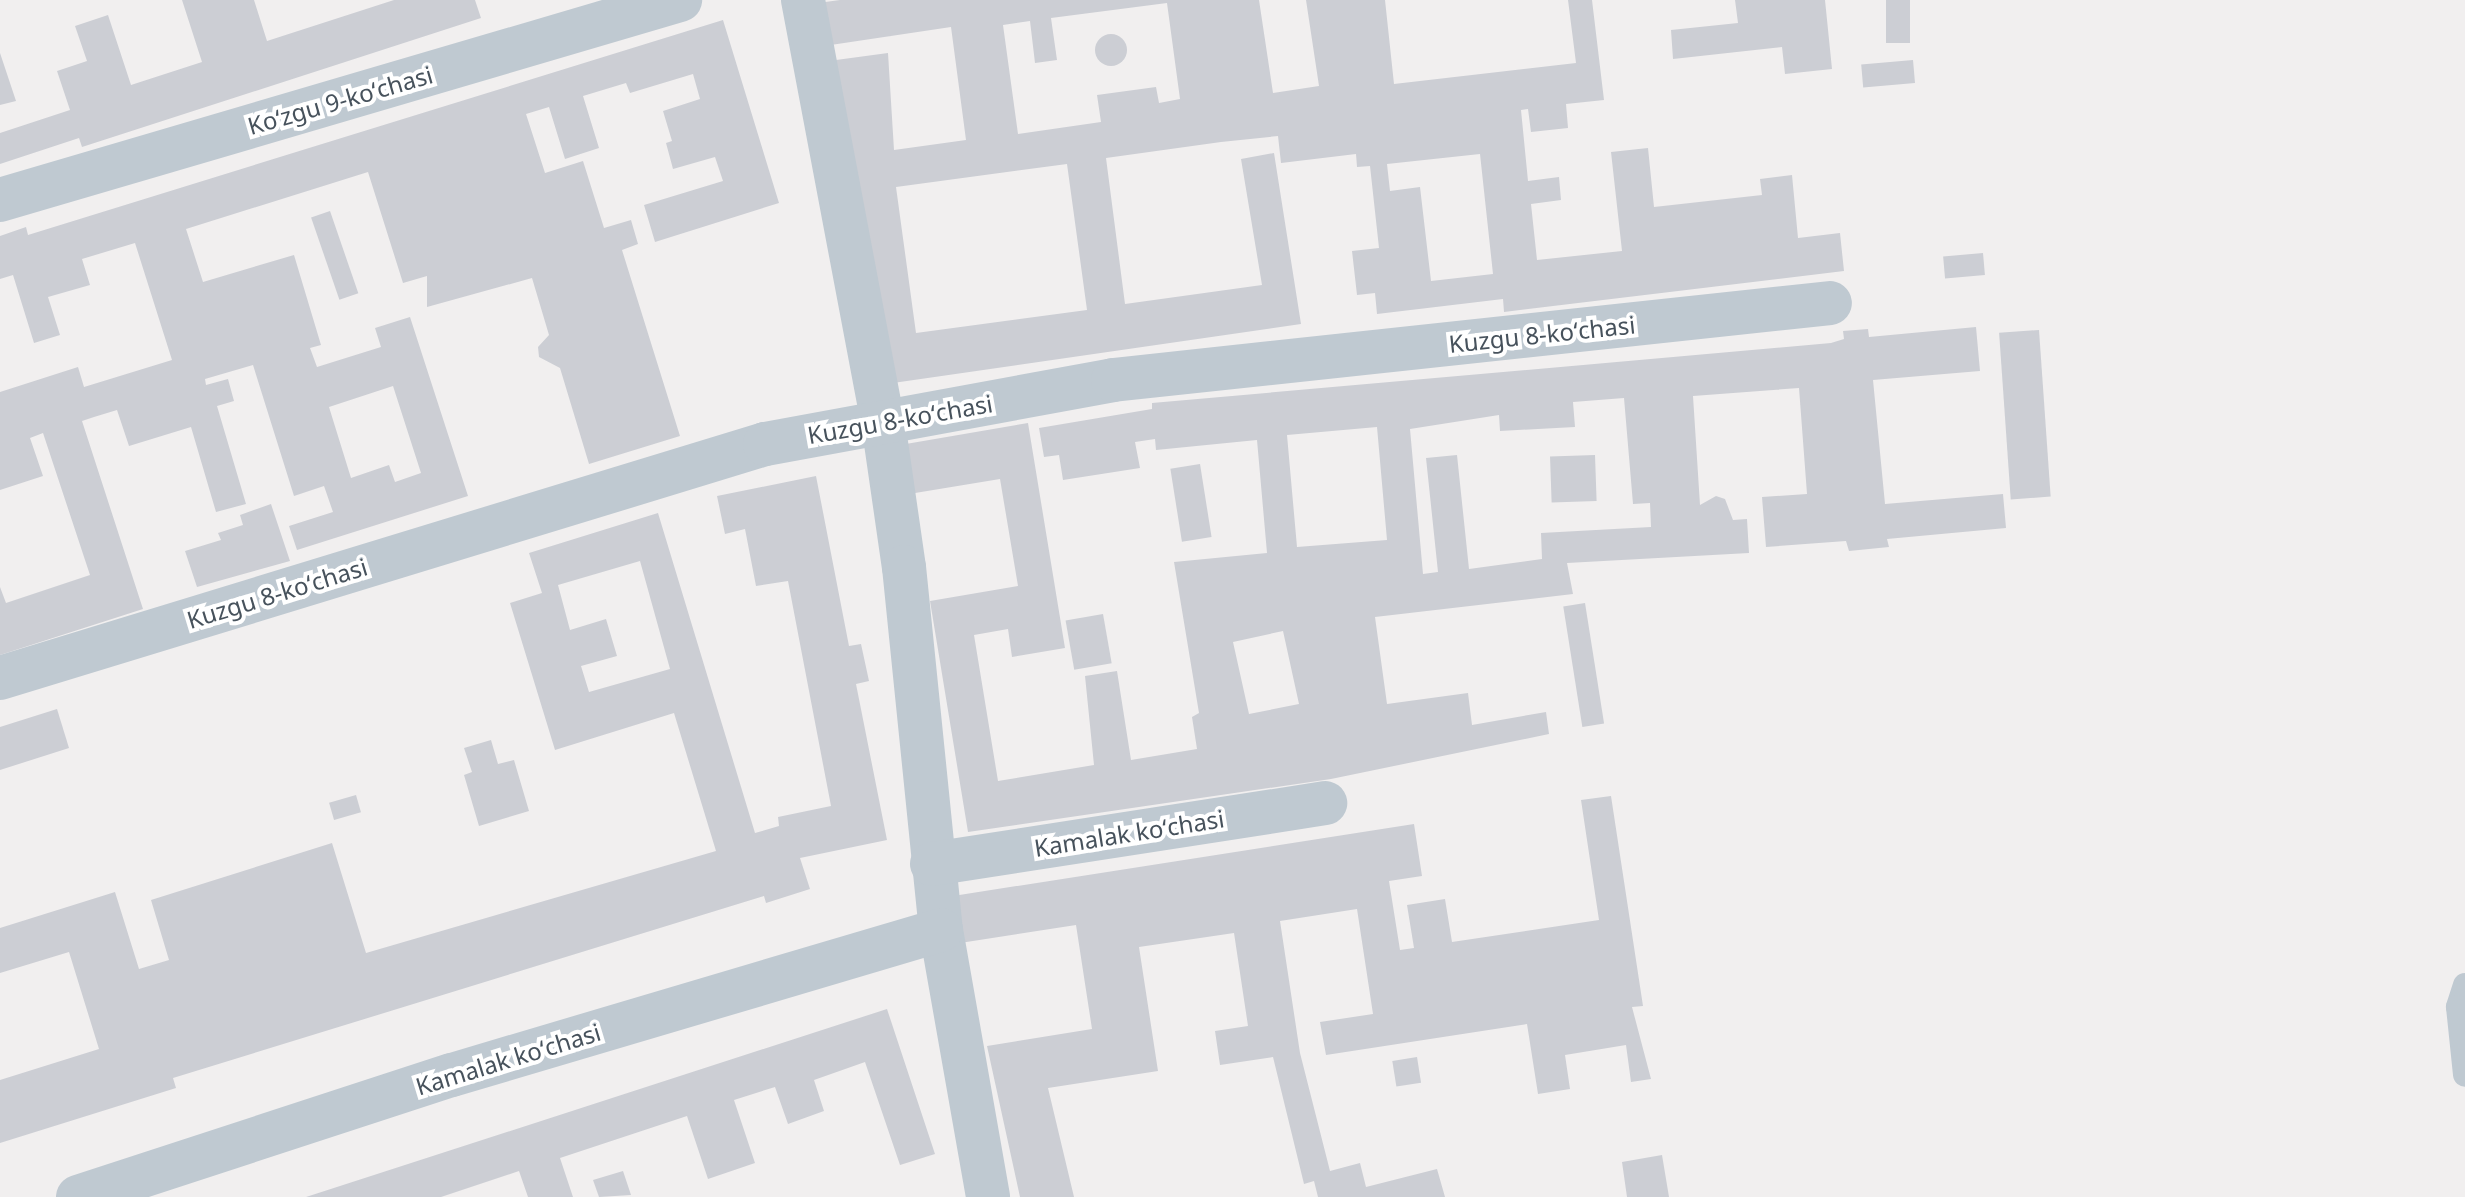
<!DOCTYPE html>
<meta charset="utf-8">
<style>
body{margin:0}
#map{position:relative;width:2465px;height:1197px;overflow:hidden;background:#f1efef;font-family:"Noto Sans",sans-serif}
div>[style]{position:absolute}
.building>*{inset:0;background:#ccced4;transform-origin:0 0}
.round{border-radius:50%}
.service>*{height:24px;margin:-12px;padding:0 12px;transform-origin:12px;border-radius:12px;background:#bfc9d1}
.minor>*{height:44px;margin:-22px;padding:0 22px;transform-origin:22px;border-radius:22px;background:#bfc9d1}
span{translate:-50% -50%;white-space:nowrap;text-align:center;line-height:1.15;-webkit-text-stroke:8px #fff;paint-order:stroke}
.street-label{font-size:24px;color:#47525c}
</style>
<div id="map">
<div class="building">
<div style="clip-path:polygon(182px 0,254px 0,267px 41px,394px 0,475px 0,481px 18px,82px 147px,79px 138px,0 164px,0 133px,70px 110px,57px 71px,87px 61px,75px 26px,108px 15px,131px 85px,202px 62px)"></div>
<div style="clip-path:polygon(evenodd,840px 0,1259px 0,1273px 93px,1319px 86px,1306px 0,1385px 0,1394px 84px,1576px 63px,1568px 0,1592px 0,1604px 100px,1566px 104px,1568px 128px,1531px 132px,1528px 109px,1521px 110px,1528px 181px,1559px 177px,1561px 200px,1531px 204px,1537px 260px,1622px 251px,1611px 152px,1648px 148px,1654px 207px,1762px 195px,1760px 179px,1792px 175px,1798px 238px,1840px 233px,1844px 271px,1504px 312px,1503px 299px,1377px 314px,1375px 293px,1357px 295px,1352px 251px,1379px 248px,1370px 166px,1357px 167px,1356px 154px,1281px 163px,1278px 136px,1221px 142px,1106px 158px,1125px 304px,1262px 285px,1241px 159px,1274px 153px,1301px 324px,886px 384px,836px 60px,888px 53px,894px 150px,966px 140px,951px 27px,824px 46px,818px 3px,840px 0,1167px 3px,1180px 99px,1159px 103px,1156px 87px,1097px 95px,1101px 122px,1018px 134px,1003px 25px,1030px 21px,1035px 63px,1057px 60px,1051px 18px,1167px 3px,840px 0,1480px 154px,1493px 274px,1431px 281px,1420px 187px,1390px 191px,1387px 164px,1480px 154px,840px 0,1067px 164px,1087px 310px,916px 333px,896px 187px,1067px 164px)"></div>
<div style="clip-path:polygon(1735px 0,1825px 0,1832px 69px,1785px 74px,1782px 47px,1673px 59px,1671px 30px,1738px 23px)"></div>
<div style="left:1886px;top:0;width:24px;height:43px"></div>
<div style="clip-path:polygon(evenodd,723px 20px,779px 203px,655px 242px,644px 205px,723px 181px,715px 157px,673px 169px,666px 143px,672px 141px,663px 111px,700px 99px,693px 74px,630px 93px,626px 83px,583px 96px,599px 148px,565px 159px,549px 107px,526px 114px,545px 173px,583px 161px,604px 228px,631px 220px,638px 244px,622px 250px,680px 436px,589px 464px,560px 368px,539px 357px,538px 347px,549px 335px,532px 278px,427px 307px,427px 276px,403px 283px,368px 172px,186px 229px,203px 282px,294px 255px,321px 345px,310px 348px,317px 367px,381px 347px,375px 328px,410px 317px,468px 496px,297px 550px,289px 526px,333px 512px,324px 486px,294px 496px,253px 365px,205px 379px,206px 385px,228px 379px,234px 401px,217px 406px,246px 504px,216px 512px,191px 427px,129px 446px,117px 410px,94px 417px,82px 421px,143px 609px,0 655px,0 587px,6px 603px,90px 575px,43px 433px,30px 438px,43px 476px,0 490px,0 392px,78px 367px,84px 387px,172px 360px,135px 243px,82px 259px,90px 285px,48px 297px,60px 335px,34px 343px,13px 275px,0 279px,0 236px,26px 227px,28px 235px,723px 20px,393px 386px,421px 473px,395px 482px,389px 465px,351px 478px,329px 407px,393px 386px)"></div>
<div class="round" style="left:1095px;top:34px;width:32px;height:32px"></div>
<div style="clip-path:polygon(0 53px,16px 101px,0 105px)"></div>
<div style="left:1913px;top:60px;width:23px;height:52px;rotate:85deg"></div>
<div style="left:330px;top:211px;width:87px;height:20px;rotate:71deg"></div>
<div style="left:1983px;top:253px;width:22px;height:40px;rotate:85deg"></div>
<div style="clip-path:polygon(evenodd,1976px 327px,1980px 371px,1873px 380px,1885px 504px,2003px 494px,2006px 528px,1887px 539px,1889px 547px,1849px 551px,1846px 541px,1766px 547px,1762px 497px,1807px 494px,1799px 388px,1693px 396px,1700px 505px,1716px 496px,1725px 499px,1733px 520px,1747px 519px,1749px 553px,1567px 563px,1573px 594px,1375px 617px,1387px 704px,1468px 693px,1472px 725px,1546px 712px,1549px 734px,1331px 779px,968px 832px,930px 601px,1018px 586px,1000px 479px,909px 494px,900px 445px,1028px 423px,1065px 648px,1012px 657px,1008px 629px,974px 635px,998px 781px,1094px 765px,1085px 676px,1117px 671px,1131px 760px,1197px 749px,1192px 717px,1199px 713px,1174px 562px,1267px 553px,1257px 440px,1156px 450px,1155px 439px,1135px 442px,1140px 468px,1063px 480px,1059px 455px,1044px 457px,1039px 428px,1152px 409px,1152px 403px,1831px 343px,1844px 339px,1843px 331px,1868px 329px,1869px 337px,1976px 327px,1624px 398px,1633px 504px,1650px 503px,1651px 527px,1541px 533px,1542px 559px,1469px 569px,1457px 455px,1426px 458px,1438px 572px,1423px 574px,1410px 429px,1499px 415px,1500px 431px,1575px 427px,1573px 402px,1624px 398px,1976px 327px,1377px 427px,1387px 540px,1297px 547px,1287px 435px,1377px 427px,1976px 327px,1283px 631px,1299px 704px,1249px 714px,1233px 642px,1283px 631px)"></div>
<div style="left:2039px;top:330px;width:167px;height:40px;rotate:86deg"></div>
<div style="left:1595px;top:455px;width:46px;height:45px;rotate:88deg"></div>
<div style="left:1200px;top:464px;width:74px;height:30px;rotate:81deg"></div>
<div style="clip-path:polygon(evenodd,816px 476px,849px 646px,861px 644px,869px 681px,856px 684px,887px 840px,800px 858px,810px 889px,766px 903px,764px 896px,173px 1078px,176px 1088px,0 1143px,0 1080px,99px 1049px,69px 952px,0 973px,0 928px,115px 892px,139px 969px,169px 960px,151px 900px,332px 843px,366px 953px,716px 851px,674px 713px,555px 750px,510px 603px,542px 593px,529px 553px,658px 513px,755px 833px,779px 826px,778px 817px,831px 806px,788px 581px,756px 586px,745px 529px,725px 534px,717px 496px,816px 476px,640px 561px,670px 669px,589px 692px,581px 666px,617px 656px,606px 619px,570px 630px,558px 585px,640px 561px)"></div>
<div style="clip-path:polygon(271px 504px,290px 561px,197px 587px,185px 551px,221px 540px,218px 533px,243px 525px,240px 515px)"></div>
<div style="left:1585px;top:603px;width:122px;height:22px;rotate:81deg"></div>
<div style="left:1103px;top:614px;width:50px;height:38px;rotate:80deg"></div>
<div style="clip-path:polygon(57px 709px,69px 748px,0 770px,0 727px)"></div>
<div style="clip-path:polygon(491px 740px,498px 764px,514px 760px,529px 811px,479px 826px,464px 775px,472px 772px,464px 748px)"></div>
<div style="left:356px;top:795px;width:18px;height:28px;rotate:74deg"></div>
<div style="clip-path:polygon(1611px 796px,1643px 1006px,1632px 1007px,1651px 1079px,1631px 1082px,1626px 1045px,1565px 1055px,1570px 1089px,1538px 1094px,1527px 1024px,1326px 1055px,1320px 1022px,1373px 1014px,1357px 909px,1280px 921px,1300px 1053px,1330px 1171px,1360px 1163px,1366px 1187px,1437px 1169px,1445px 1197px,1318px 1197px,1314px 1181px,1304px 1184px,1273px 1057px,1220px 1065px,1215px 1031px,1248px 1026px,1234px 933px,1139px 947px,1158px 1071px,1048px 1088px,1074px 1197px,1020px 1197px,987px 1046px,1092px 1029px,1076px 925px,960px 943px,953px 896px,1414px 824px,1422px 876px,1389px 881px,1400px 950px,1414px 948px,1407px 905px,1445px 899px,1452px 942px,1599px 920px,1581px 800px)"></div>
<div style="clip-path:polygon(887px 1009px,935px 1154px,900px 1165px,865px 1062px,814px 1080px,824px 1111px,788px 1124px,775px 1087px,734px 1100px,755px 1163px,708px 1179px,687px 1116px,560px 1158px,573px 1197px,528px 1197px,519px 1171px,441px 1197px,306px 1197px)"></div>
<div style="left:1417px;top:1057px;width:26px;height:25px;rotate:81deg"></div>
<div style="clip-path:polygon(1662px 1155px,1669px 1197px,1627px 1197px,1622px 1162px)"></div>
<div style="clip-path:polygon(623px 1171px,631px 1195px,599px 1197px,593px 1180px)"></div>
</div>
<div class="service">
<div style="left:2465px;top:985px;width:23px;rotate:108deg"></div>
<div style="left:2458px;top:1007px;width:68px;rotate:84.1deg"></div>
</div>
<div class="minor">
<div style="left:803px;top:0;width:430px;rotate:79.3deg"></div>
<div style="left:883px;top:422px;width:147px;rotate:81.8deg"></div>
<div style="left:904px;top:567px;width:365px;rotate:84.2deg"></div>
<div style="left:941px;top:930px;width:271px;rotate:80deg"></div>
<div style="left:0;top:200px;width:709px;rotate:-16.39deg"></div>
<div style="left:0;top:678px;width:800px;rotate:-17.01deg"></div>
<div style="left:765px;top:444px;width:354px;rotate:-10.4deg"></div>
<div style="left:1113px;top:380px;width:721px;rotate:-6.13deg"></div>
<div style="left:932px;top:864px;width:398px;rotate:-8.8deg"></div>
<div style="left:78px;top:1197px;width:393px;rotate:-18.1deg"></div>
<div style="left:452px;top:1075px;width:510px;rotate:-16.52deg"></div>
</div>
<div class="street-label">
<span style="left:340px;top:100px;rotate:-16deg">Koʻzgu 9-koʻchasi</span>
<span style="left:1542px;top:334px;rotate:-6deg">Kuzgu 8-koʻchasi</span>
<span style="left:900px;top:419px;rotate:-10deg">Kuzgu 8-koʻchasi</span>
<span style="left:277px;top:593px;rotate:-17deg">Kuzgu 8-koʻchasi</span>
<span style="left:1129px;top:833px;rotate:-9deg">Kamalak koʻchasi</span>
<span style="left:508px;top:1059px;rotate:-17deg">Kamalak koʻchasi</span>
</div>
</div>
